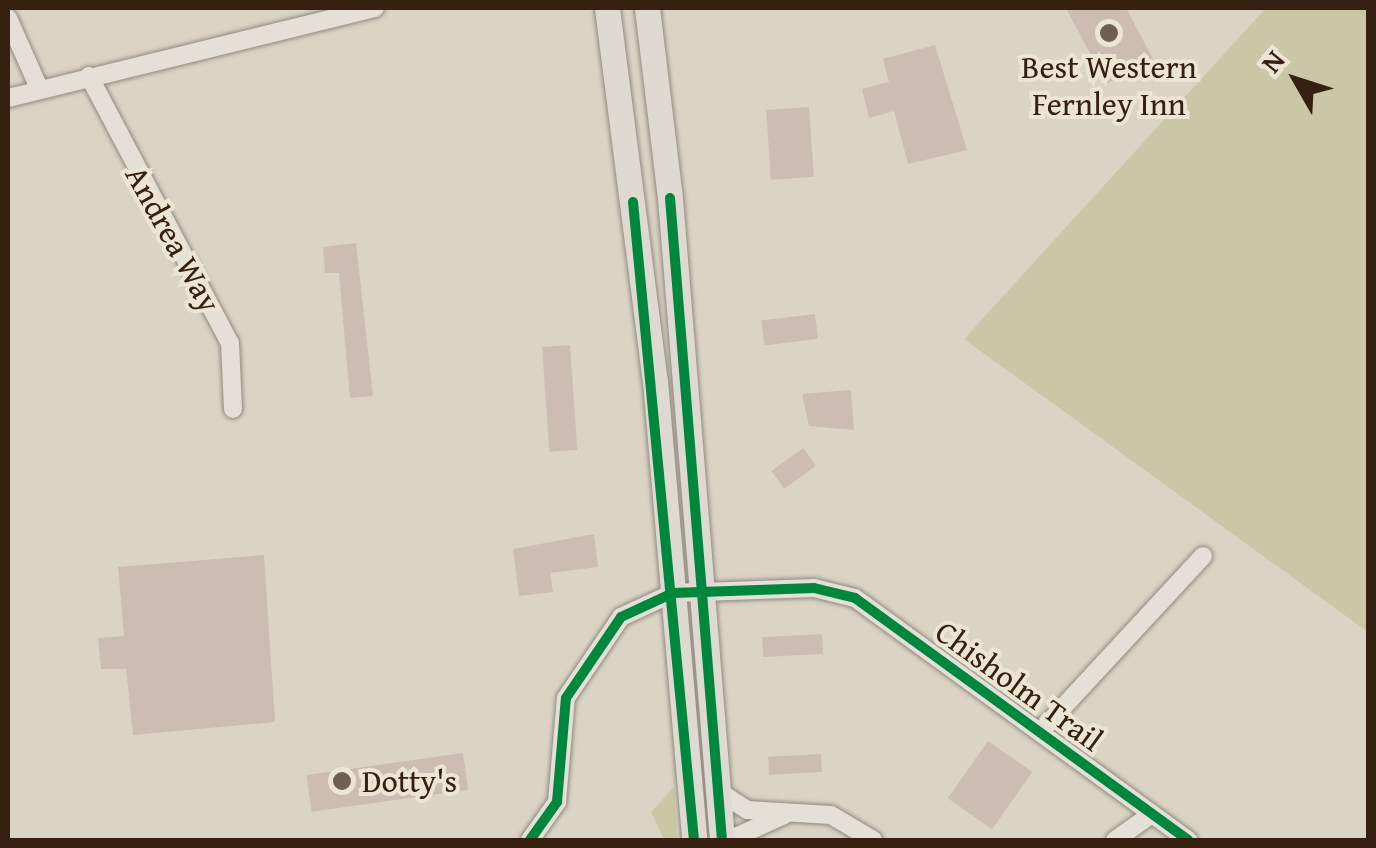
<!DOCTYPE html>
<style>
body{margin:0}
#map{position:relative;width:1376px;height:848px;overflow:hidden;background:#dbd4c4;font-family:"Gentium Book Plus",serif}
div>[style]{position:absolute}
.green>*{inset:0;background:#c9c7a5}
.building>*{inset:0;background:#cdbcb1;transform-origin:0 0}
.roads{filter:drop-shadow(0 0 2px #918a80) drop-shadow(0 0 2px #918a80)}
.minor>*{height:18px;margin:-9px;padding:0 9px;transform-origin:9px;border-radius:9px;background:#e4e0d8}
.highway>*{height:25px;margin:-12.5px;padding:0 12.5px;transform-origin:12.5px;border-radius:12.5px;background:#dedad1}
.cycleway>*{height:10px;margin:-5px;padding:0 5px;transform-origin:5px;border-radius:5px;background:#00873e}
.dots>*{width:28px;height:28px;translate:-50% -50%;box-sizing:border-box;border:5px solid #ede5d3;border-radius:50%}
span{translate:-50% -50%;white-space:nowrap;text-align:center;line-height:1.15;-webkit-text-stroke:8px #ede5d3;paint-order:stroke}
.poi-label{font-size:32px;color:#352011}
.left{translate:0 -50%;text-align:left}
.street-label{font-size:32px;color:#352011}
.frame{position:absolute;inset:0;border:10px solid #352011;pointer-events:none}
.north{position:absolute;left:1246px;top:30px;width:100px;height:100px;-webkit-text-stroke:8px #ede5d3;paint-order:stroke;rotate:309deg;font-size:28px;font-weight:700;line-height:40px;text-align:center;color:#352011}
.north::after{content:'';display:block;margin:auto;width:35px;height:45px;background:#352011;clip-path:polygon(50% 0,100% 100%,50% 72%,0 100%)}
</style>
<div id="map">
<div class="green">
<div style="clip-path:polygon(1266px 8px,1368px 8px,1368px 632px,964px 339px)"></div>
<div style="clip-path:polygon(674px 787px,677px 840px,664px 840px,651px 812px)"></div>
</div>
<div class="building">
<div style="clip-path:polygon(1066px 8px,1126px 8px,1153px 59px,1106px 84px)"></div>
<div style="clip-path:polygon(935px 45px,967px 150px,908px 164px,894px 111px,869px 118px,862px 89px,889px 82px,883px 59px)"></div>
<div style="left:809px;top:107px;width:70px;height:43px;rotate:86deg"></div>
<div style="clip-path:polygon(356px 243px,373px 396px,350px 398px,339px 273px,325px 273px,323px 247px)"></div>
<div style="left:815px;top:314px;width:25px;height:54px;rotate:83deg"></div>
<div style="left:570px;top:345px;width:105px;height:28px;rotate:86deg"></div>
<div style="clip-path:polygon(851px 390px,854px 430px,809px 426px,802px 394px)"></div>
<div style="left:803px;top:448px;width:22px;height:39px;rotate:54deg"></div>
<div style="clip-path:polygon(594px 534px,598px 567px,550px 573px,553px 592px,519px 596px,513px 549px)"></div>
<div style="clip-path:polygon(264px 555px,275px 722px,133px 735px,126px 669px,101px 669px,98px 638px,124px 636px,118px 567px)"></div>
<div style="left:822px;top:634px;width:20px;height:60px;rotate:87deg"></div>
<div style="left:988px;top:741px;width:54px;height:70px;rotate:35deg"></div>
<div style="left:463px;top:753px;width:37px;height:158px;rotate:82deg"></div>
<div style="left:821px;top:754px;width:18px;height:53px;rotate:87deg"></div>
</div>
<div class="roads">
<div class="minor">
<div style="left:8px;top:18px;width:77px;rotate:66.1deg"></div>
<div style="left:89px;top:76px;width:302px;rotate:62.2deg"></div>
<div style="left:230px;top:343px;width:66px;rotate:87.4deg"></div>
<div style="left:8px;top:98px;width:378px;rotate:-13.8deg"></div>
<div style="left:1040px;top:732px;width:240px;rotate:-47.2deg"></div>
<div style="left:718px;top:791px;width:35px;rotate:33deg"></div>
<div style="left:747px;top:810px;width:84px;rotate:3.4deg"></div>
<div style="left:831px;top:815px;width:49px;rotate:30.8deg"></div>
<div style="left:530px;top:840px;width:47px;rotate:-54.6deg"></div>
<div style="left:557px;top:802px;width:104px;rotate:-85.1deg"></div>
<div style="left:566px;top:698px;width:98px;rotate:-55.8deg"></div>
<div style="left:621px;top:617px;width:57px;rotate:-24.8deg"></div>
<div style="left:673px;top:593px;width:141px;rotate:-2deg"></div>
<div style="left:814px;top:588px;width:42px;rotate:13.7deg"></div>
<div style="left:855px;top:598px;width:412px;rotate:36deg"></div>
<div style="left:729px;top:840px;width:60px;rotate:-24.4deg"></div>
<div style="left:1115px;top:840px;width:45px;rotate:-35.1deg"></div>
</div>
<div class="highway">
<div style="left:607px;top:8px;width:376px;rotate:82.7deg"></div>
<div style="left:655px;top:381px;width:461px;rotate:85.1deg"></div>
<div style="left:647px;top:8px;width:191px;rotate:83.1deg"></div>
<div style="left:670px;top:198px;width:644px;rotate:85.37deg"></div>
</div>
</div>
<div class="cycleway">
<div style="left:670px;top:198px;width:644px;rotate:85.37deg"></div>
<div style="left:633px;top:202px;width:641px;rotate:84.54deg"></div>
<div style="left:530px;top:840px;width:47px;rotate:-54.6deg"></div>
<div style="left:557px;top:802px;width:104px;rotate:-85.1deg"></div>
<div style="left:566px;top:698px;width:98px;rotate:-55.8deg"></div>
<div style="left:621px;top:617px;width:57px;rotate:-24.8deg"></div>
<div style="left:673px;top:593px;width:141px;rotate:-2deg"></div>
<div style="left:814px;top:588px;width:42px;rotate:13.7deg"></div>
<div style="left:855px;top:598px;width:412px;rotate:36deg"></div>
</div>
<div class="dots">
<div style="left:1109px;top:33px;background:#6f5f50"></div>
<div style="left:342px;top:781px;background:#6f5f50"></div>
</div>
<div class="poi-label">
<span style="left:1109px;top:86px">Best Western<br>Fernley Inn</span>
<span class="left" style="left:362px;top:781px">Dotty's</span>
</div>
<div class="street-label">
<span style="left:173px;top:239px;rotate:61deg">Andrea Way</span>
<span style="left:1019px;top:686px;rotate:36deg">Chisholm Trail</span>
</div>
<div class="frame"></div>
<div class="north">N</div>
</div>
